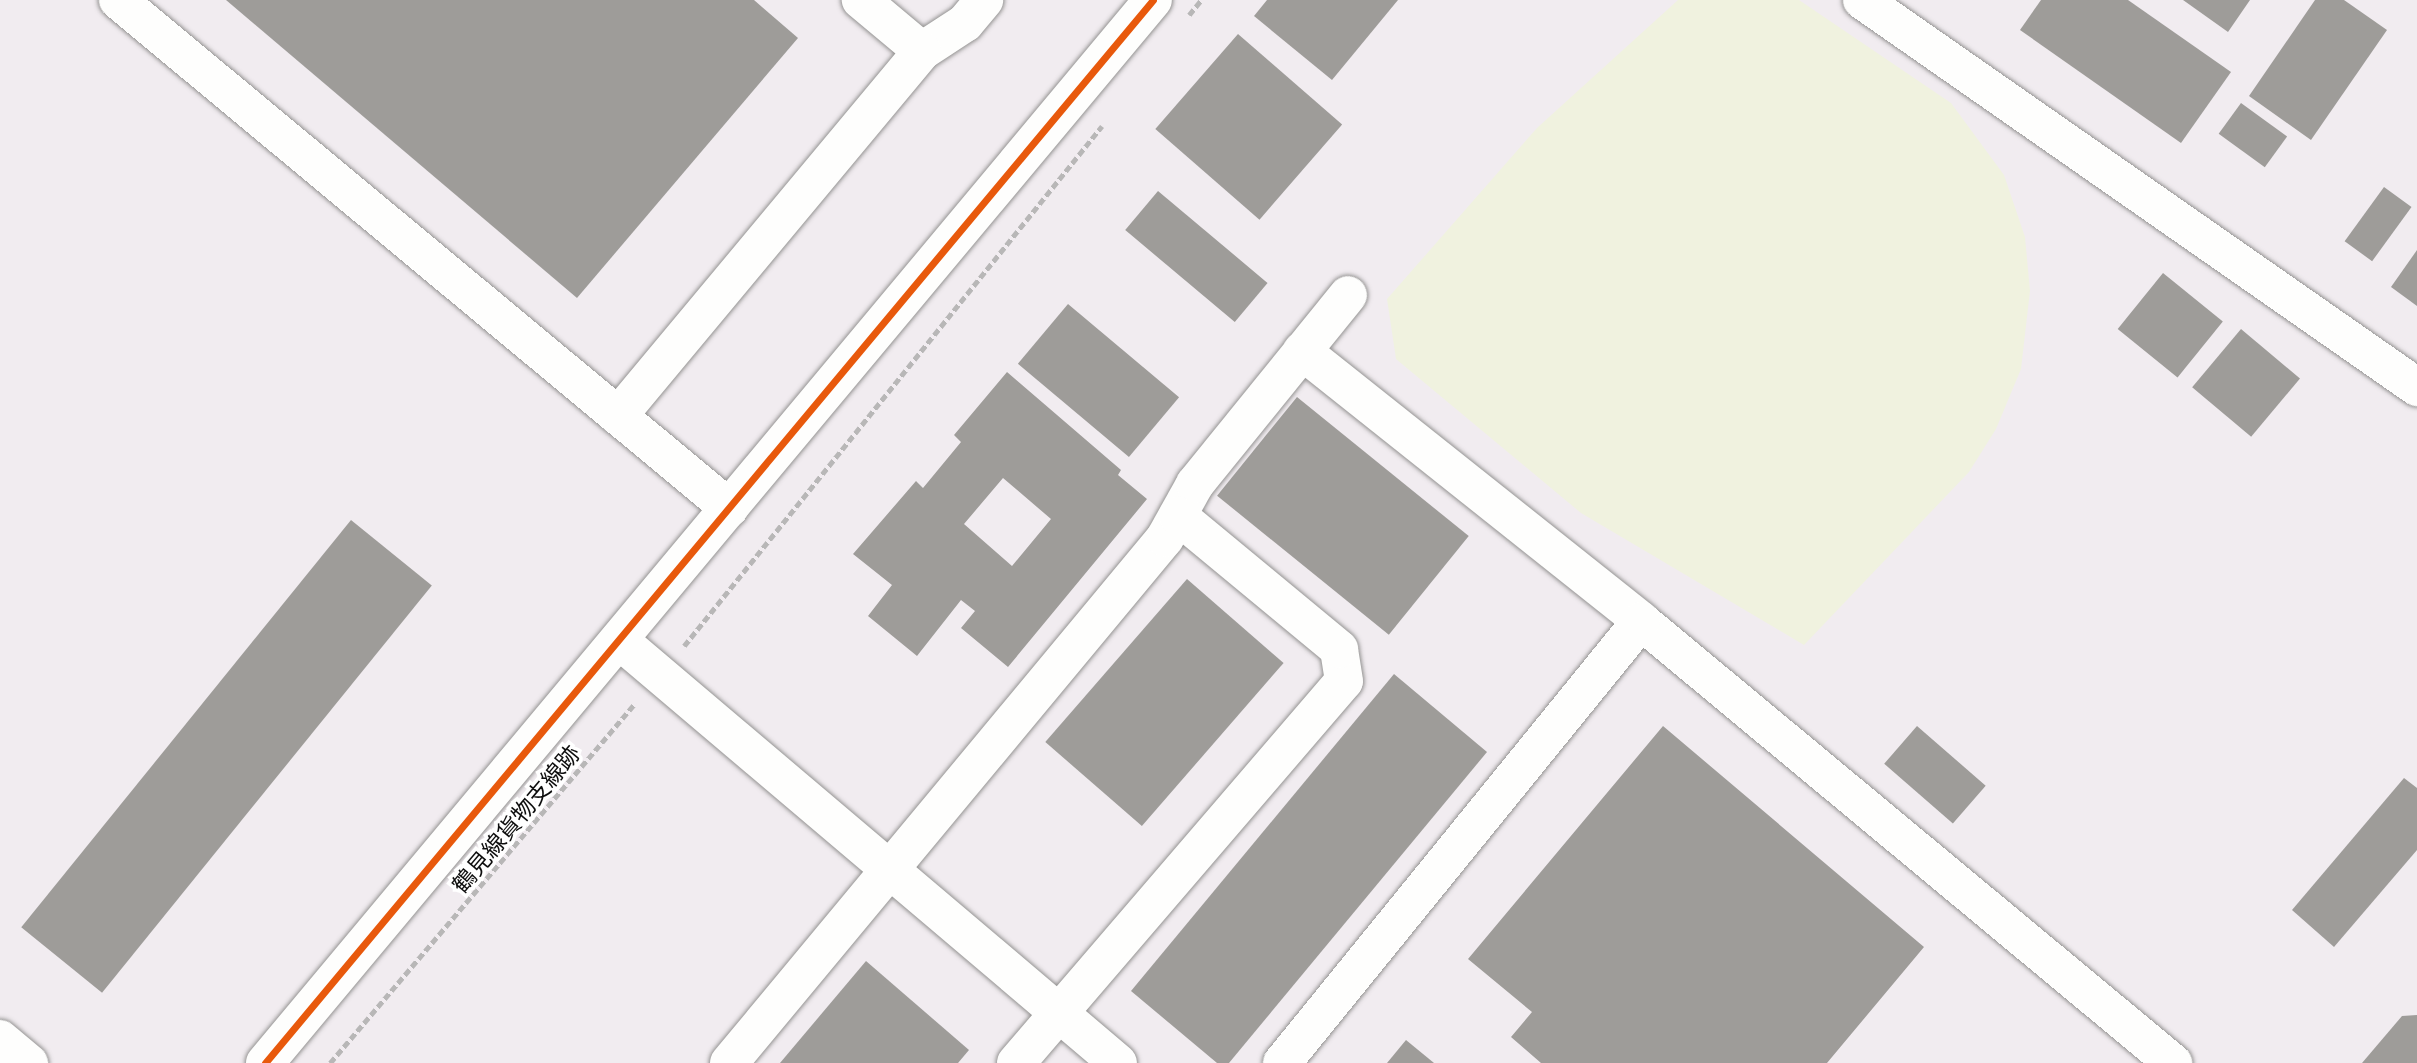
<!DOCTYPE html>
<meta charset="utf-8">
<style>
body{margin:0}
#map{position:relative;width:2417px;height:1063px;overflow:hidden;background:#faf8f4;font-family:Literata,"Noto Sans JP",serif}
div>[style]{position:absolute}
.industrial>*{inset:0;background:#f1ecf0;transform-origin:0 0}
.pitch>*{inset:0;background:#f0f2df}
.building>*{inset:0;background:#9e9c99;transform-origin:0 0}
.path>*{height:4.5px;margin-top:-2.25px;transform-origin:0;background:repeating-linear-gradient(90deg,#b8b7b7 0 7px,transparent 0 10.5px)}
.roads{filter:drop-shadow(0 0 2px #949392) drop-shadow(0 0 2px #949392)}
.minor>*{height:38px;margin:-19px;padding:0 19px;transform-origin:19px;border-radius:19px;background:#fefefd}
.cycleway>*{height:7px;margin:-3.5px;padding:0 3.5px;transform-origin:3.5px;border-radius:3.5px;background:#e8590c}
span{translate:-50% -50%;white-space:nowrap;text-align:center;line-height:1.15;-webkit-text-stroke:7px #fff;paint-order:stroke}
.street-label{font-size:23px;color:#0e0e0e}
</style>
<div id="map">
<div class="industrial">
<div style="left:0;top:0;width:2417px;height:1063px"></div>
</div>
<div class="pitch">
<div style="clip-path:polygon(1678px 0,1799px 0,1951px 103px,2004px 175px,2025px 237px,2030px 291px,2021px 369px,1996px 429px,1969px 472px,1804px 645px,1581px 513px,1396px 359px,1387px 299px,1537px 128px)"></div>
</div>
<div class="building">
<div style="clip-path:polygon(226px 0,754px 0,798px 38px,577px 298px)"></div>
<div style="clip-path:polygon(1267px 0,1398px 0,1332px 80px,1254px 16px)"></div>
<div style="clip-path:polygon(2041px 0,2128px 0,2231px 72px,2181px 143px,2020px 30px)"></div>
<div style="clip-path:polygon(2183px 0,2250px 0,2228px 32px)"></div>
<div style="clip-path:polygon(2315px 0,2344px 0,2387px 30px,2311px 140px,2249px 96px)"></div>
<div style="left:1238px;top:34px;width:138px;height:126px;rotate:41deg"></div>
<div style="left:2241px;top:103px;width:57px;height:38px;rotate:36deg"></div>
<div style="left:2384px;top:187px;width:34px;height:67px;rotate:36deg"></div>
<div style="left:1158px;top:191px;width:143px;height:51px;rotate:40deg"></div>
<div style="clip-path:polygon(2417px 250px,2417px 306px,2391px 287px)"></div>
<div style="left:2163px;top:273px;width:77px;height:72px;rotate:39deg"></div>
<div style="left:1068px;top:304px;width:145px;height:78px;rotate:40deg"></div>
<div style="left:2241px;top:329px;width:77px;height:76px;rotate:40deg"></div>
<div style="clip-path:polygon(evenodd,1007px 372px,1121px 470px,1118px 475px,1147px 499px,1008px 667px,961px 628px,975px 611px,961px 600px,917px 656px,868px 616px,892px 585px,853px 554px,916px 481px,923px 488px,961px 442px,954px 435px,1007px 372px,1003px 478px,1051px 519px,1012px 566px,964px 524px,1003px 478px)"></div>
<div style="left:1297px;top:397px;width:221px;height:127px;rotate:39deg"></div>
<div style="left:351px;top:520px;width:104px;height:524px;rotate:39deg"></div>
<div style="left:1187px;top:579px;width:128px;height:216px;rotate:41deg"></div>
<div style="clip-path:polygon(1394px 674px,1487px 752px,1229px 1063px,1217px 1063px,1131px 991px)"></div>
<div style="clip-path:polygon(1663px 726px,1924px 947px,1827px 1063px,1541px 1063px,1511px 1037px,1532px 1012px,1468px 959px)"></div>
<div style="left:1917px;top:726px;width:91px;height:50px;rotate:41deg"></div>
<div style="clip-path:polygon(2404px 778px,2417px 788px,2417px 850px,2334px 947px,2292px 910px)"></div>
<div style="clip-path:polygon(866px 961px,969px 1050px,958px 1063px,780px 1063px)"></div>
<div style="clip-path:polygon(2417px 1015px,2417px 1063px,2362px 1063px,2402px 1016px)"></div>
<div style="clip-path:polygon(1406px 1040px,1434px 1063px,1387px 1063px)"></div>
</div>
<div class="path">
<div style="left:1189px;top:15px;width:19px;rotate:-51deg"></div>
<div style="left:684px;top:646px;width:667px;rotate:-51.21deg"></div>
<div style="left:330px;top:1063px;width:472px;rotate:-49.7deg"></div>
</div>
<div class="roads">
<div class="minor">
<div style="left:118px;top:0;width:795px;rotate:39.74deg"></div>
<div style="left:1862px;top:0;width:677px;rotate:34.89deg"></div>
<div style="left:922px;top:51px;width:51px;rotate:-33.1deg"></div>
<div style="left:965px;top:23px;width:30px;rotate:-50deg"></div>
<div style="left:1302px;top:351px;width:433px;rotate:38.5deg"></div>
<div style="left:1641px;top:621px;width:692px;rotate:39.72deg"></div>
<div style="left:618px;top:416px;width:475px;rotate:-50.2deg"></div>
<div style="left:922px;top:51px;width:80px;rotate:-140.1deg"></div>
<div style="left:619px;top:640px;width:654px;rotate:40.29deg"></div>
<div style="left:0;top:1039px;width:38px;rotate:40deg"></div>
<div style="left:265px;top:1063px;width:1385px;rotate:-50.13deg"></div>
<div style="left:729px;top:1063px;width:682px;rotate:-50.29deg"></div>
<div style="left:1165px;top:538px;width:62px;rotate:-60.9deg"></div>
<div style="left:1195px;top:484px;width:243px;rotate:-51deg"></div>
<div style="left:1016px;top:1063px;width:503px;rotate:-49.35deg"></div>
<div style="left:1344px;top:681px;width:32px;rotate:-99deg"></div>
<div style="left:1339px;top:649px;width:209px;rotate:-140.4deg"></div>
<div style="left:1282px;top:1063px;width:569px;rotate:-50.92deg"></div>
</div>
</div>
<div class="cycleway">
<div style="left:265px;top:1063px;width:1385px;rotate:-50.13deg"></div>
</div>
<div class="street-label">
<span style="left:515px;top:818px;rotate:-50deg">鶴見線貨物支線跡</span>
</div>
</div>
